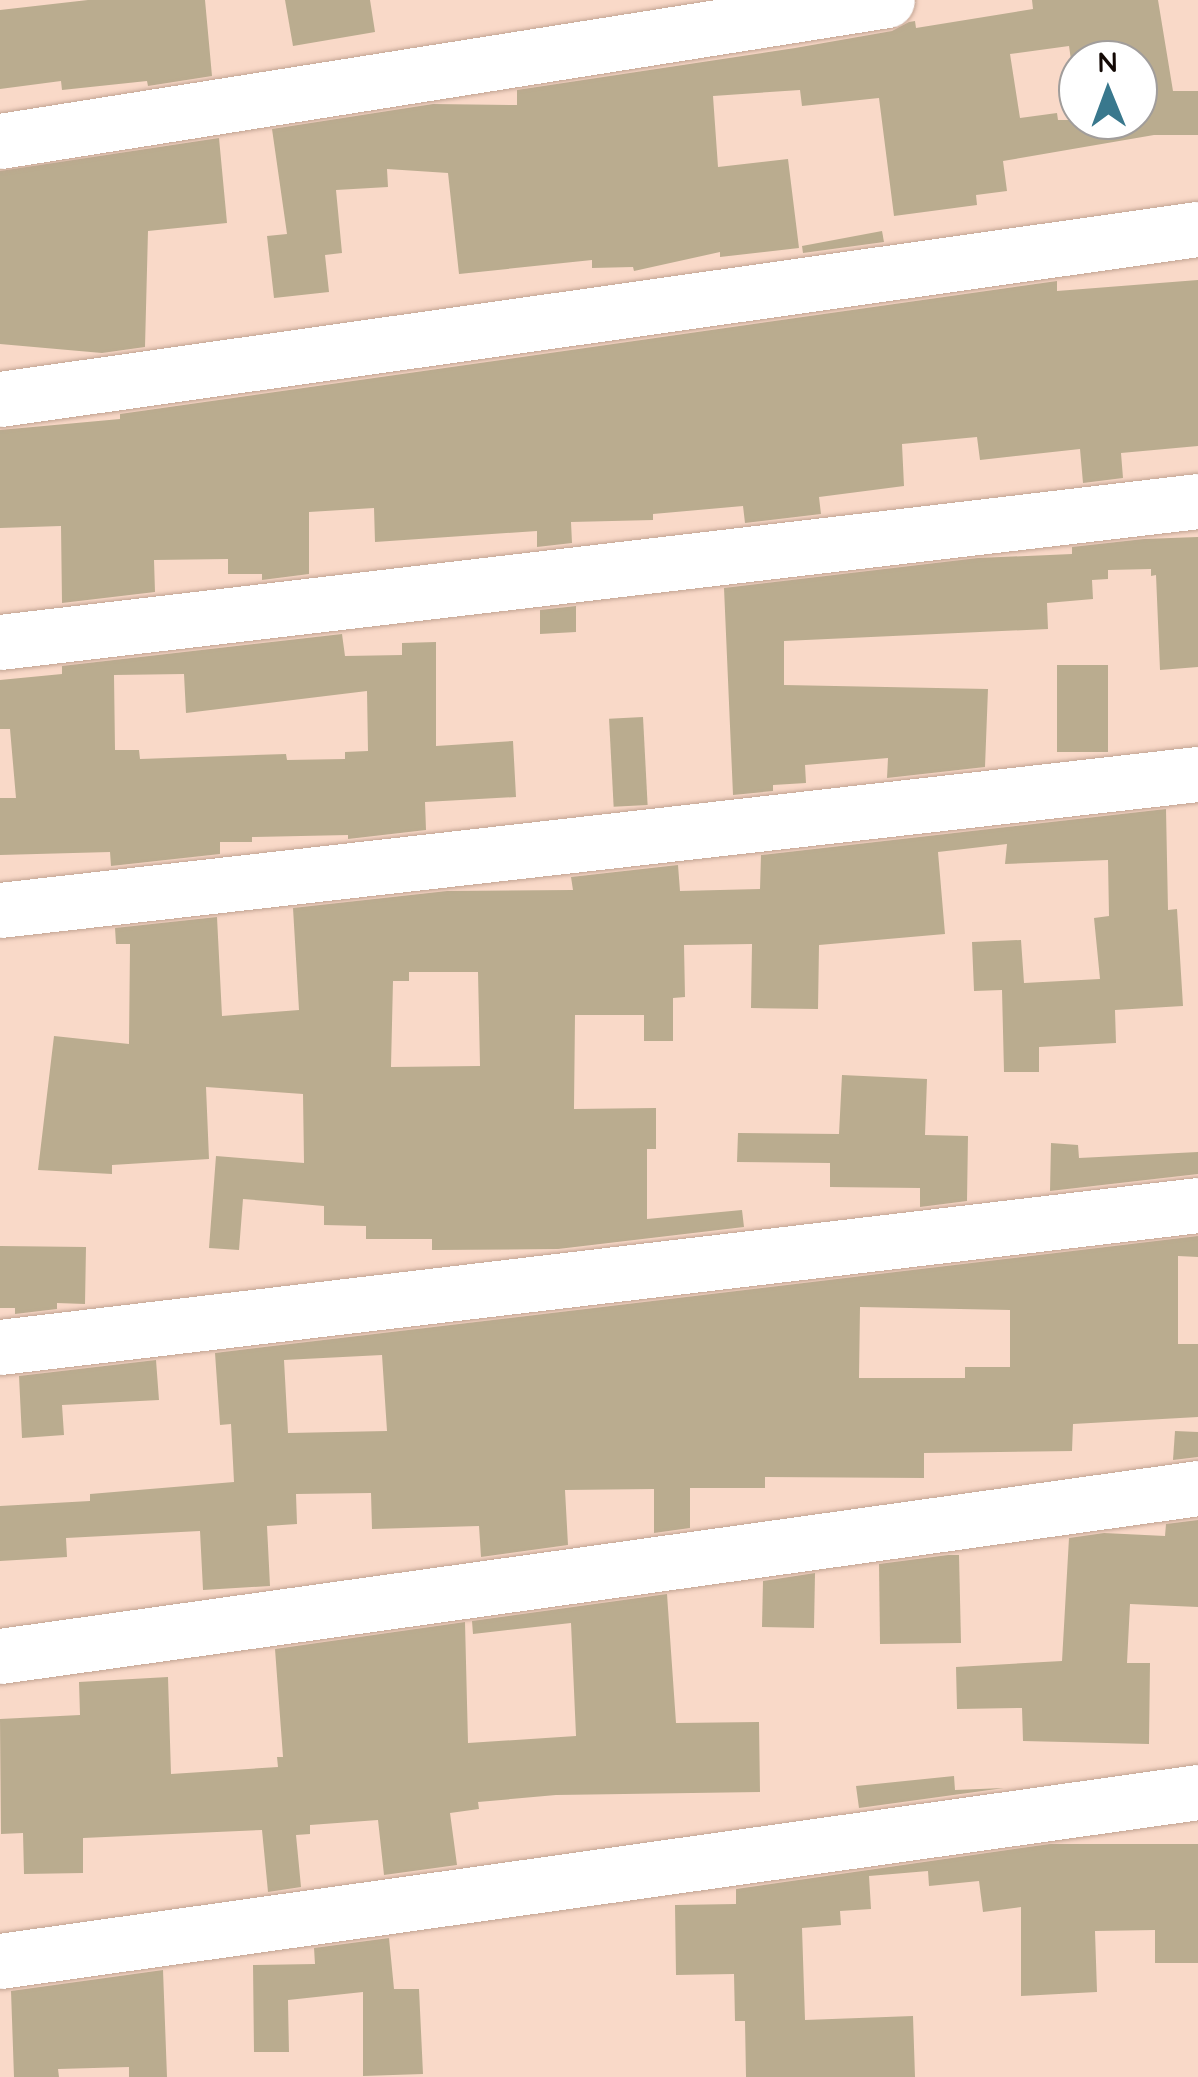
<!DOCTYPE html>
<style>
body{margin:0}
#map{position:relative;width:1198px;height:2077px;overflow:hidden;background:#f9d9c8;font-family:Quicksand,sans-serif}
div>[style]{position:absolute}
.building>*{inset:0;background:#baac8f;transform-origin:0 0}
.roads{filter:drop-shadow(0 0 2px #c0a291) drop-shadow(0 0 2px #c0a291)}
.minor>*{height:55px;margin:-27.5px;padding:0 27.5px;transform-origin:27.5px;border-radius:27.5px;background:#fff}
span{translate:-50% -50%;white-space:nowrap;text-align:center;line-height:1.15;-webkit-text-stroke:9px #fff;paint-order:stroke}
.north{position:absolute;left:1058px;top:40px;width:100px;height:100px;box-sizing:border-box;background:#fff;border:2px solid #a19d9b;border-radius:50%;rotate:359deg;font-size:28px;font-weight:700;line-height:40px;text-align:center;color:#130905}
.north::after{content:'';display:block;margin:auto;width:35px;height:45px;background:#39788d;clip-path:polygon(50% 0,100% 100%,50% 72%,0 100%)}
</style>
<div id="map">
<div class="building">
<div style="clip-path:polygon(88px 0,205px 0,212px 76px,148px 86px,147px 81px,62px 90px,61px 81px,0 89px,0 10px)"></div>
<div style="clip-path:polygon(285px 0,370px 0,375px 32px,293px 46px)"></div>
<div style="clip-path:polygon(evenodd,1032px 0,1158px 0,1173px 91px,1198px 91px,1198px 135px,1154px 135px,1003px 161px,1007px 191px,976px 195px,977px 205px,894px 216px,879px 98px,802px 106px,800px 90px,713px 96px,718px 167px,788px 159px,799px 248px,720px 257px,720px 252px,634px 271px,633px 267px,592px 268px,592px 260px,459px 274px,448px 173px,387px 169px,388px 187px,336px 190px,342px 253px,325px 255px,329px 292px,274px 298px,267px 236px,287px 234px,272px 129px,433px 104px,517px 105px,517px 90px,795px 48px,892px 31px,909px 22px,915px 21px,916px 28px,1033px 9px,1032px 0,1069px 46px,1071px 60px,1138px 60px,1138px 120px,1058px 120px,1057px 113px,1020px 118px,1010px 54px,1069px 46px)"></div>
<div style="clip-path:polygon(219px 138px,227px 223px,148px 231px,145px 347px,102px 353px,0 344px,0 171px)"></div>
<div style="clip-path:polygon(882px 231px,884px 242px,803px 253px,802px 246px)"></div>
<div style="clip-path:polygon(1198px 280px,1198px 446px,1121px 453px,1123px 478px,1083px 483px,1080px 449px,980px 460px,977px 437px,902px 444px,904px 486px,819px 497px,821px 514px,745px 523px,743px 506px,653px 514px,653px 520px,571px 522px,572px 543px,537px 547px,537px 531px,375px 542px,374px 508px,309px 512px,309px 574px,262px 580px,262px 574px,228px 574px,228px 559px,154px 560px,155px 592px,62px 603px,61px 526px,0 528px,0 430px,120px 419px,120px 414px,1057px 281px,1057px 291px)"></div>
<div style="clip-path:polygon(1198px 537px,1198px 667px,1160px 670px,1156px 575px,1151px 576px,1151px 569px,1108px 570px,1108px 579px,1092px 580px,1093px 599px,1047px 603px,1048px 629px,784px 641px,784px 685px,988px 689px,985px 767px,887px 778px,888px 758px,805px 765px,806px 783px,773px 785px,773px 791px,733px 795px,724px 588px,978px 558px,1072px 554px,1072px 547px,1144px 539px)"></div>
<div style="clip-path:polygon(576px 606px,576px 632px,540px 634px,540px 610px)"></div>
<div style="clip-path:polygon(evenodd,342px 634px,345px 656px,402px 655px,402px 643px,436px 642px,436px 746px,513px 741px,516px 797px,425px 802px,426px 830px,348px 839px,348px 835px,252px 837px,252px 842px,220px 842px,220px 854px,111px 866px,110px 852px,0 855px,0 798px,16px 798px,10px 729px,0 729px,0 680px,62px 674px,62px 666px,342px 634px,184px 674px,186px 713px,367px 691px,368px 751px,345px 752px,345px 759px,287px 760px,286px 754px,140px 759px,139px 750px,115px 750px,114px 675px,184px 674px)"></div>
<div style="left:1057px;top:665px;width:51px;height:87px"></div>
<div style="left:643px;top:717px;width:88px;height:34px;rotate:87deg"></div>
<div style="clip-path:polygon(evenodd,1166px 809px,1168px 910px,1177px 909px,1183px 1006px,1115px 1010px,1116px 1043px,1039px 1047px,1039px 1072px,1004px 1072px,1002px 990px,974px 991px,972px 942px,1021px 940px,1024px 983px,1100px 979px,1094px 918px,1109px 916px,1108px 860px,1005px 864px,1007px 844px,938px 852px,945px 934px,819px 945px,818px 1009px,751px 1008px,752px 944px,684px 945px,685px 997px,673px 998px,673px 1041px,644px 1041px,644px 1015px,575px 1015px,574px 1109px,656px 1108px,656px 1149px,647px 1149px,647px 1219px,742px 1210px,744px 1227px,558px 1249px,432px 1250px,432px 1239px,366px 1239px,366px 1226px,324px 1225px,324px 1206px,243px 1199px,239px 1250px,209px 1248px,216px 1156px,304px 1163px,303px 1094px,206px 1087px,209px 1159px,112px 1165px,112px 1174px,38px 1170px,54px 1036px,129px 1044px,130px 944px,116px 944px,115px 928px,217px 917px,222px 1016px,299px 1010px,293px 908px,447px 891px,573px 890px,571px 877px,678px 865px,680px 891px,760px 889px,761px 855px,1166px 809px,409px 972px,478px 972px,480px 1066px,391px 1067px,393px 981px,409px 981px,409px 972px)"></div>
<div style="clip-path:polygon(842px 1075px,927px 1079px,925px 1135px,968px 1136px,967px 1201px,920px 1207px,920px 1188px,830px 1187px,830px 1163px,737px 1162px,738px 1133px,839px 1134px)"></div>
<div style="clip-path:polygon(1051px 1143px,1078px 1145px,1079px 1158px,1198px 1152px,1198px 1174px,1050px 1191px)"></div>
<div style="clip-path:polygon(evenodd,1198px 1236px,1198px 1257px,1178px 1256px,1178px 1344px,1198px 1344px,1198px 1417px,1073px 1424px,1072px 1451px,924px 1453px,924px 1478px,765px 1477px,765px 1488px,690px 1488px,690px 1528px,654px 1533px,654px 1489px,565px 1490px,568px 1545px,481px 1557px,479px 1526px,372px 1529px,371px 1493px,296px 1494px,297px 1524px,267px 1526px,270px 1586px,203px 1590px,200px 1531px,66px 1538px,67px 1557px,0 1561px,0 1506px,90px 1501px,90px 1494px,234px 1482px,231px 1424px,220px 1425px,215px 1353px,1198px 1236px,860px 1307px,1010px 1310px,1010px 1367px,965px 1367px,965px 1378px,859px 1378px,860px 1307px,1198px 1236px,382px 1355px,387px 1431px,288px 1433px,284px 1360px,382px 1355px)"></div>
<div style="clip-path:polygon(0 1246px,86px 1247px,85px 1304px,57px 1303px,57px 1309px,15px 1314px,15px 1308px,0 1308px)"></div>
<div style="clip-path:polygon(156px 1360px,159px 1400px,62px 1405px,64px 1435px,22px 1438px,19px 1376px)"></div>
<div style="clip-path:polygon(1175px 1431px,1198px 1432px,1198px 1457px,1173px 1460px)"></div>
<div style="clip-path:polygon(1198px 1520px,1198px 1607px,1130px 1604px,1127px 1663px,1150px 1663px,1149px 1744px,1023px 1741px,1022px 1708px,957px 1709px,956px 1667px,1062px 1661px,1069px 1538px,1104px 1533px,1165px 1536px,1166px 1524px)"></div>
<div style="clip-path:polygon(948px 1555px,959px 1555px,961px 1643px,880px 1644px,879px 1564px)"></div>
<div style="clip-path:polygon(815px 1573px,814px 1628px,762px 1627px,763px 1581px)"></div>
<div style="clip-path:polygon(667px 1594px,676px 1723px,759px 1722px,760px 1792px,556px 1795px,478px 1802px,479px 1809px,450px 1813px,457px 1865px,384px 1875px,378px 1820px,310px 1825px,310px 1834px,296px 1835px,301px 1887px,268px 1892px,262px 1830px,83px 1838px,83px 1873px,24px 1874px,23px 1833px,1px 1834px,0 1719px,80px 1715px,79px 1682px,168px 1677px,171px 1774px,278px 1767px,277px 1757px,283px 1757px,275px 1649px,465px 1622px,468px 1743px,576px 1736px,571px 1623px,473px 1634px,472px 1621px)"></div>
<div style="clip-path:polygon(954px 1776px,955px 1790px,1004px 1788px,859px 1808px,856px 1786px)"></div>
<div style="clip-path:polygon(1050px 1844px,1198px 1844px,1198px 1963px,1155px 1963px,1155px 1930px,1095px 1931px,1097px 1992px,1021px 1996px,1021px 1907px,983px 1912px,979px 1881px,929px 1886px,928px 1871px,869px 1876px,871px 1909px,840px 1911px,841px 1925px,802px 1928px,805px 2020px,913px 2016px,915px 2077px,746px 2077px,745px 2021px,735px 2021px,734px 1974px,676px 1975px,675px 1905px,736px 1904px,736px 1889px)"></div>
<div style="clip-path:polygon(389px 1938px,394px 1989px,419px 1989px,423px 2074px,363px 2076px,363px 1992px,288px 2000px,289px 2052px,254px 2052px,253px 1965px,315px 1964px,314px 1948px)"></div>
<div style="clip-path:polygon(163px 1970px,167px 2077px,129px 2077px,129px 2067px,58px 2069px,59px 2077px,14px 2077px,11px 1991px)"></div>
</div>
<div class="roads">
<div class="minor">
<div style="left:0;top:141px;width:898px;rotate:-9.03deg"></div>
<div style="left:0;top:399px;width:1210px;rotate:-8.08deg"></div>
<div style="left:0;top:642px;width:1206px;rotate:-6.71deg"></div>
<div style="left:0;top:910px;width:1206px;rotate:-6.48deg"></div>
<div style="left:0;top:1347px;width:1206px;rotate:-6.76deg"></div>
<div style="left:0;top:1656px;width:1210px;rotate:-7.98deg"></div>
<div style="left:0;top:1961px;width:1210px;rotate:-8.03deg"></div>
</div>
</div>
<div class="north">N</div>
</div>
